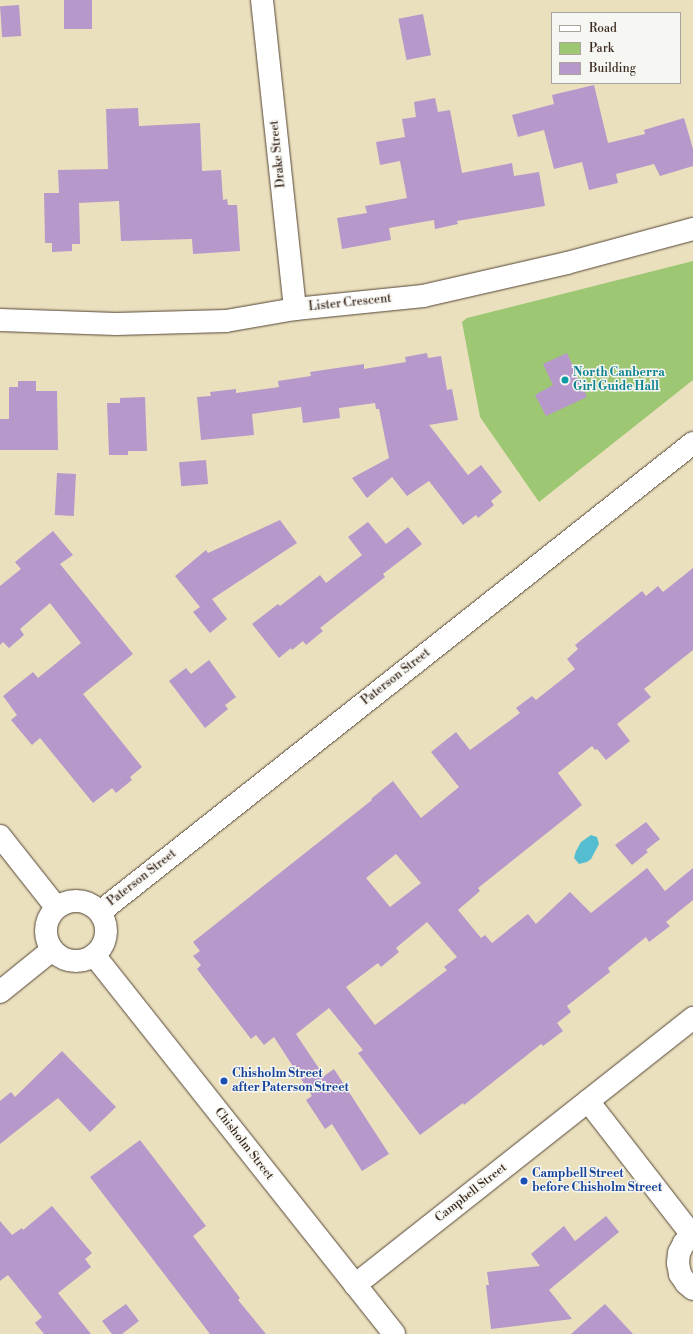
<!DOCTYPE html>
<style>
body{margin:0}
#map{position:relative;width:693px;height:1334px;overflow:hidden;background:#eae0be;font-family:"Libre Bodoni",serif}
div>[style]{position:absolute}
.green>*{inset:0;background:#9ec773}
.water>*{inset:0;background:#54bed0}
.building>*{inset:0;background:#b698ca;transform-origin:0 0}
.roads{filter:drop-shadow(0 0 1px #554536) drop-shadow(0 0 1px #554536)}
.street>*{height:22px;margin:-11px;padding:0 11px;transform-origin:11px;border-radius:11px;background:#fff}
.street>.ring{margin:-11px;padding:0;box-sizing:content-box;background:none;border:22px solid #fff;border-radius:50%}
.dots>*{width:11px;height:11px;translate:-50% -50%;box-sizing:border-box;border:2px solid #f6f6f2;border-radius:50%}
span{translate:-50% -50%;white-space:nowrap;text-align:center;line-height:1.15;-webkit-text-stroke:3px #f6f6f2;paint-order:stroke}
.street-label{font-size:12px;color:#3b2a1e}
.culture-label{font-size:12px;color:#0d838f;font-weight:700}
.left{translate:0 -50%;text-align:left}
.transit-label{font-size:12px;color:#164399;font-weight:700}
.legend{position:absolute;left:551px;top:12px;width:130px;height:72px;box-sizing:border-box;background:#f6f6f2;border:1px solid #aba49d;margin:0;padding:5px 7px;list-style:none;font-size:12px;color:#3b2a1e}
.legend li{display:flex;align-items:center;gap:8px;height:20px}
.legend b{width:20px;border:1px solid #aba49d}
</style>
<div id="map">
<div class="green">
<div style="clip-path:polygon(693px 261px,693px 380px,539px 502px,480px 417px,462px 322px,467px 318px)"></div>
</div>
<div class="water">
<div style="clip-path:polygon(591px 835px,597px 837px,599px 844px,591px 859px,587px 862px,579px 864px,574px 858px,576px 851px,581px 842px)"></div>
</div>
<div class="building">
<div style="left:64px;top:0;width:28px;height:29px"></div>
<div style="left:19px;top:5px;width:31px;height:19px;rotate:86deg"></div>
<div style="left:423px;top:14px;width:42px;height:25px;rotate:79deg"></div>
<div style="clip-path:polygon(594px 85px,608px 143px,645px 134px,644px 130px,684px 118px,693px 149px,693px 166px,660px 176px,654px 164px,616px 174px,618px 183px,589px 190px,582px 162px,554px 169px,544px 130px,518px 137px,512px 115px,554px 104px,552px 95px)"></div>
<div style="clip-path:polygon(435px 98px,438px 112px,450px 110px,462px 173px,512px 163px,514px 176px,539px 172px,545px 206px,457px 221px,458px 224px,435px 229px,434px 220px,389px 228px,391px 240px,342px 249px,337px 218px,367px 213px,365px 206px,407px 198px,400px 161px,380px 165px,376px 142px,405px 137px,402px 119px,416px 117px,414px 102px)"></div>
<div style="clip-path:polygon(138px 108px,139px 126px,200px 123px,202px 171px,221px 170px,223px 200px,227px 199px,228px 205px,237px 205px,240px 251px,193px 254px,192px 239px,121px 241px,119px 201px,79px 203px,80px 244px,72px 244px,72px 251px,52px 252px,52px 243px,45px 243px,44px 193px,59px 193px,58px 170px,108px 169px,106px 109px)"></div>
<div style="clip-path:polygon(427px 353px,428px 358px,441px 356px,447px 390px,452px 389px,458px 420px,429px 425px,468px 475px,481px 465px,502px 492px,491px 501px,494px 505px,478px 518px,476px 515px,463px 525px,429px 481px,407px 496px,392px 477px,367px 498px,352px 478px,389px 458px,379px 409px,376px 409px,375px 403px,339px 408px,340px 418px,303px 423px,301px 407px,252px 414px,254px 435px,201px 440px,197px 397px,211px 396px,210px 392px,236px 389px,236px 393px,279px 387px,278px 381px,311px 376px,310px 372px,364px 364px,364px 369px,406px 362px,405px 357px)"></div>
<div style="clip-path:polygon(567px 353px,587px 397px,546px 416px,535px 395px,553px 385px,543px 364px)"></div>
<div style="clip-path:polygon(18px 381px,36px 381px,36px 391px,57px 391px,58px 450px,0 450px,0 419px,9px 419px,9px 387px,18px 387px)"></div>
<div style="clip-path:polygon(145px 397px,147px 451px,128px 451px,128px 455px,109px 455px,107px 403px,120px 403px,120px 398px)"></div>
<div style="left:206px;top:460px;width:24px;height:27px;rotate:85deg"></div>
<div style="left:57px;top:473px;width:19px;height:42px;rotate:3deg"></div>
<div style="clip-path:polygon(280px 520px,297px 543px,212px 599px,227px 619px,210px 633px,193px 612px,200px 607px,175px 576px,206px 550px,208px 553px)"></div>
<div style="clip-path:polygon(368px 522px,386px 544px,408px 527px,422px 544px,383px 574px,385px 577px,320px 628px,323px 631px,306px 645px,303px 641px,292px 650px,291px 648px,279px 658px,252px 624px,278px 604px,280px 606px,320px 575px,326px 583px,362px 555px,348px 537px)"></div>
<div style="clip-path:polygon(53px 531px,73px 555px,60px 564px,133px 654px,83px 694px,142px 767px,130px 777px,132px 780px,116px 793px,112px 788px,93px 803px,40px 738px,32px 745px,11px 720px,17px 715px,3px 696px,33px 672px,38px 678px,81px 643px,50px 603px,20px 629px,24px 635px,9px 648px,3px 642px,0 645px,0 586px,21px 569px,15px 562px)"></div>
<div style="clip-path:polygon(evenodd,693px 568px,693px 650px,644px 689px,651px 697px,617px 724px,630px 741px,606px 760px,597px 749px,595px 750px,592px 746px,558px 773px,582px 805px,478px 888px,480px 891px,458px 910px,481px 938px,485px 935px,492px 943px,528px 914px,536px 924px,570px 892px,591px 913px,647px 868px,665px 891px,693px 868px,693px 900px,666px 922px,670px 926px,649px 942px,646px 937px,608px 968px,610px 972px,567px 1006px,571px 1012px,557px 1023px,563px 1031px,543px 1046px,541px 1044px,464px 1105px,463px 1103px,420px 1135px,358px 1053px,363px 1050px,329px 1008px,296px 1034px,324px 1076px,334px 1069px,389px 1154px,362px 1171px,332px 1124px,325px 1129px,306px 1100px,312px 1096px,274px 1037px,264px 1045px,256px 1035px,251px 1039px,197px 969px,201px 965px,193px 956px,200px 951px,193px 942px,372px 800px,371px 799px,393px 781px,421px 818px,459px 787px,431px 752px,456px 732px,470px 750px,520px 713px,516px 708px,532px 696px,536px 700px,575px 669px,567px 659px,578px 649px,575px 645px,642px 591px,646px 596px,658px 586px,663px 592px,693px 568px,396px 854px,421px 883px,390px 907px,366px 878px,396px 854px,693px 568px,427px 922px,457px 957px,444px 967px,447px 970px,375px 1025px,346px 987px,378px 963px,381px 967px,399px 952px,396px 948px,427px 922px)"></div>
<div style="clip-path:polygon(209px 660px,236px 697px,225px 705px,228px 709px,205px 728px,169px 681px,186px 668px,191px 674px)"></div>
<div style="clip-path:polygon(646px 822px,660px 839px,646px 850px,648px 852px,632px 865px,615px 845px)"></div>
<div style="clip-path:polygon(62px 1051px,116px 1107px,90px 1132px,58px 1098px,0 1144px,0 1101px,11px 1092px,15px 1097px)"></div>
<div style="clip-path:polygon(140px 1140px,206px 1226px,193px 1236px,240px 1298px,238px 1300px,266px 1334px,210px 1334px,90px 1177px)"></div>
<div style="clip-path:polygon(52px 1206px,92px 1253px,85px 1259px,91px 1267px,58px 1293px,91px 1334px,44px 1334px,35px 1323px,42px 1317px,8px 1275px,0 1281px,0 1221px,12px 1235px,22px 1228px,23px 1230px)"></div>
<div style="clip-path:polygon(606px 1216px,619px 1232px,549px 1290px,572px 1319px,491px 1329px,486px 1285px,489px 1285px,487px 1272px,540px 1266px,531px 1254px,564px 1226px,575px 1241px)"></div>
<div style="clip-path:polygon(126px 1304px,139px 1321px,122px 1334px,112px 1334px,102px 1321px)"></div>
<div style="clip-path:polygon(605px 1304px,633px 1334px,571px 1334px)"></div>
</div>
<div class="roads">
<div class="street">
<div style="left:262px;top:0;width:311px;rotate:83.9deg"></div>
<div style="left:0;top:320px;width:116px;rotate:2deg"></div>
<div style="left:116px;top:324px;width:110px;rotate:-1.6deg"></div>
<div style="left:226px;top:321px;width:70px;rotate:-9.9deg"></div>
<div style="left:295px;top:309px;width:129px;rotate:-5.8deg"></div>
<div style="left:423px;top:296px;width:148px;rotate:-12.9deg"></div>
<div style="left:567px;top:263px;width:131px;rotate:-15.1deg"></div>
<div style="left:0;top:836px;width:90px;rotate:51.7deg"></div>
<div class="ring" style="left:46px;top:901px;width:38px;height:38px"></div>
<div style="left:100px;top:912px;width:756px;rotate:-38.34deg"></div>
<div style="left:94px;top:955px;width:483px;rotate:51.6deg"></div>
<div style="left:0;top:992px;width:67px;rotate:-38.9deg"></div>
<div style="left:588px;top:1101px;width:170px;rotate:52.2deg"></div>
<div style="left:693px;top:1234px;width:13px;rotate:135deg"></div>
<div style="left:684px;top:1243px;width:11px;rotate:117deg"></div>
<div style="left:679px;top:1253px;width:10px;rotate:96deg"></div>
<div style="left:678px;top:1263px;width:11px;rotate:80deg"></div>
<div style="left:680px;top:1274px;width:11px;rotate:56deg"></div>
<div style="left:686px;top:1283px;width:9px;rotate:41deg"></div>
<div style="left:355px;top:1285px;width:431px;rotate:-38.3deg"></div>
</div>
</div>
<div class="dots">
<div style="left:565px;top:380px;background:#0f9aa8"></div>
<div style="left:224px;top:1081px;background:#1a4fb4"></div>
<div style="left:524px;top:1181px;background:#1a4fb4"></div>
</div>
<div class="street-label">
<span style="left:278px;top:154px;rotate:-96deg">Drake Street</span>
<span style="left:350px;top:303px;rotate:-6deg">Lister Crescent</span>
<span style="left:396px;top:677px;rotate:-38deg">Paterson Street</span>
<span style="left:142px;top:878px;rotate:-38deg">Paterson Street</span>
<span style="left:244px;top:1144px;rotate:52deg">Chisholm Street</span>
<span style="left:471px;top:1193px;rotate:-38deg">Campbell Street</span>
</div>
<div class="culture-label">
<span class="left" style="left:573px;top:380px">North Canberra<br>Girl Guide Hall</span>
</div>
<div class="transit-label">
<span class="left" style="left:232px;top:1081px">Chisholm Street<br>after Paterson Street</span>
<span class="left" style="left:532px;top:1181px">Campbell Street<br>before Chisholm Street</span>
</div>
<ul class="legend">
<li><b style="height:5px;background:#fff"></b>Road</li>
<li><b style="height:11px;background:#9ec773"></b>Park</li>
<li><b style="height:11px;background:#b698ca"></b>Building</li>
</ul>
</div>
